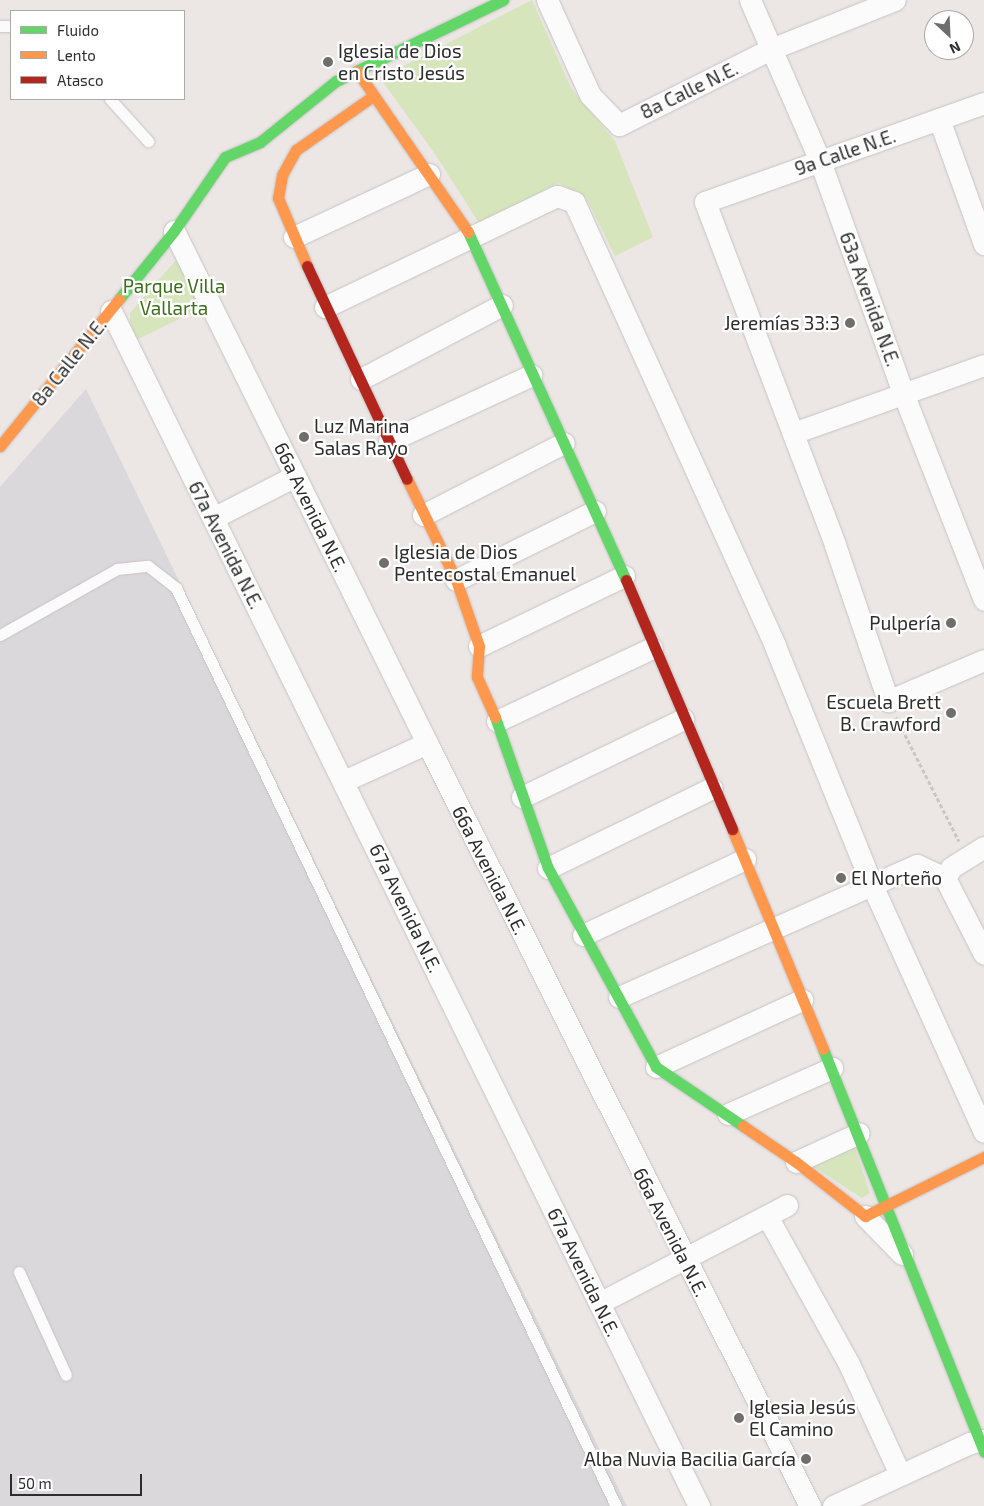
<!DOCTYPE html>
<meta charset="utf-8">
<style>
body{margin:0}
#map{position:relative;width:984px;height:1506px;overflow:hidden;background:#ece6e4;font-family:"Exo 2",sans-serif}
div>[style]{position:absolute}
.industrial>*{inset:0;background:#dbd8db}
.green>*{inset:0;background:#d6e5bc}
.path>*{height:3px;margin-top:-1.5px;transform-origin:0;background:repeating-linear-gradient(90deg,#c8c7c7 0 4px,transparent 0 6.5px)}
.roads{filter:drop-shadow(0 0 1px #c6c4c5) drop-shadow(0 0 1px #c6c4c5)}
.lane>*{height:11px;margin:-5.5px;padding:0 5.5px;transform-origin:5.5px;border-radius:5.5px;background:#fcfbfb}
.street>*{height:21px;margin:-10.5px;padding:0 10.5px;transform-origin:10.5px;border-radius:10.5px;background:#fcfbfb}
.fast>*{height:11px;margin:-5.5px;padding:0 5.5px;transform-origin:5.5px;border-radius:5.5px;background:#63d668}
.slow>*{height:11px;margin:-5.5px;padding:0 5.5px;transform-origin:5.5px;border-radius:5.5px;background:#ff974d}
.jam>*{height:11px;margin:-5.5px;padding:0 5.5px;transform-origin:5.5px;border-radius:5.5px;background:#b3261e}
.dots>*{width:14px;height:14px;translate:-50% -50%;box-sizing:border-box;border:2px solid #fff;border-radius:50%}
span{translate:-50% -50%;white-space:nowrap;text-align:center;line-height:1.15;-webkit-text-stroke:4.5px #fff;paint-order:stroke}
.poi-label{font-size:19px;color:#2d2d2d}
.left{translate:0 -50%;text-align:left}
.right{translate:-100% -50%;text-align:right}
.street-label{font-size:19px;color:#2d2d2d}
.park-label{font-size:19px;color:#3d6e1a}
.legend{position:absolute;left:10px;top:10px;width:175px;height:90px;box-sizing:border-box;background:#fff;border:1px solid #ababab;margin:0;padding:6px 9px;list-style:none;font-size:15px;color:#2d2d2d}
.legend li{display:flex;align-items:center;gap:10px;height:25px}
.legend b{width:25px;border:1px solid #ababab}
.north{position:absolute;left:924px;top:10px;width:50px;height:50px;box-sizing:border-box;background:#fff;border:1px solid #ababab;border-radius:50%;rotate:155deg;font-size:14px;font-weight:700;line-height:20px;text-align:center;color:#2d2d2d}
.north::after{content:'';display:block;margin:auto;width:18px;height:22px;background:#706e6d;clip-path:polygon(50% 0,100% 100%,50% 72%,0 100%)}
.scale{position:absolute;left:10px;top:1474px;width:132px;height:22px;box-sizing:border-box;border:2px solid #2d2d2d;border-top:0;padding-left:6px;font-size:15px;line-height:18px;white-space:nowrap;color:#2d2d2d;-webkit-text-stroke:4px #fff;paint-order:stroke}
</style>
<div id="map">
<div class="industrial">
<div style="clip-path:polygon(86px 389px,627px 1506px,0 1506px,0 487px)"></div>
</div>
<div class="green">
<div style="clip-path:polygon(532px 0,571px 88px,615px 141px,653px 237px,615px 256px,586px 198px,558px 183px,479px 223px,435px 154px,380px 78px)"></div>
<div style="clip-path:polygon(176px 260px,204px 307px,136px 340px,130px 327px,130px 313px)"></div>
<div style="clip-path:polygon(854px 1145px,870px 1193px,862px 1198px,811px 1165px)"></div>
</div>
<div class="path">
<div style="left:896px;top:717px;width:139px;rotate:63.1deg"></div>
</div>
<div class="roads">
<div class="lane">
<div style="left:0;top:26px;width:11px"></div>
<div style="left:110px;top:99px;width:57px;rotate:47.9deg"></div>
<div style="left:0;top:635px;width:134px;rotate:-29.4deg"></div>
<div style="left:117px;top:569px;width:31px;rotate:-6deg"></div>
<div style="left:148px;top:566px;width:36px;rotate:38deg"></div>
<div style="left:176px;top:588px;width:1018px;rotate:64.39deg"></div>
<div style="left:19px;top:1272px;width:113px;rotate:65.5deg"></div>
</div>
<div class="street">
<div style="left:547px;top:0;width:104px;rotate:65.6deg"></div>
<div style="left:590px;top:95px;width:42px;rotate:46deg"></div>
<div style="left:619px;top:125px;width:170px;rotate:-26.6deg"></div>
<div style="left:771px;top:49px;width:133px;rotate:-21.6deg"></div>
<div style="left:750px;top:0;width:176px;rotate:66.5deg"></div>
<div style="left:820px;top:161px;width:246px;rotate:70.3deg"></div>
<div style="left:903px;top:393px;width:222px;rotate:68.6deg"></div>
<div style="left:984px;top:103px;width:296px;rotate:160.5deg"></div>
<div style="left:705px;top:202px;width:367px;rotate:69.2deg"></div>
<div style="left:835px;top:545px;width:165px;rotate:71.2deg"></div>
<div style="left:888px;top:701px;width:104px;rotate:-23.1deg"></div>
<div style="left:939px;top:119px;width:133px;rotate:70.2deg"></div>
<div style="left:174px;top:231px;width:571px;rotate:63.7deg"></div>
<div style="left:427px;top:743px;width:854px;rotate:63.34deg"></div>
<div style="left:294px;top:237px;width:149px;rotate:-25deg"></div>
<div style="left:325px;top:307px;width:257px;rotate:-25.6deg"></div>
<div style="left:557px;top:196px;width:18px;rotate:19deg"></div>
<div style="left:574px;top:202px;width:487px;rotate:65.6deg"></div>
<div style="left:775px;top:646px;width:258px;rotate:67.9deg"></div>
<div style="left:872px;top:885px;width:271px;rotate:65.6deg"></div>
<div style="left:111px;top:311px;width:1332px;rotate:63.8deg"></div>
<div style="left:361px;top:379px;width:159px;rotate:-27.7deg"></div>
<div style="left:793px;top:433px;width:203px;rotate:-19.6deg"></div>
<div style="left:389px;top:441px;width:157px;rotate:-24.8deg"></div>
<div style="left:423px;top:515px;width:158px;rotate:-27.1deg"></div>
<div style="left:213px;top:518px;width:92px;rotate:-27.1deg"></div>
<div style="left:456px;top:580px;width:155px;rotate:-26.4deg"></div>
<div style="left:479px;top:646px;width:161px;rotate:-25.8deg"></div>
<div style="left:497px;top:721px;width:171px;rotate:-25.2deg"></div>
<div style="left:344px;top:781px;width:91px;rotate:-24.6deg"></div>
<div style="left:522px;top:797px;width:179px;rotate:-25.8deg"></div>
<div style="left:984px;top:847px;width:39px;rotate:148deg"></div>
<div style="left:951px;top:868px;width:12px;rotate:121deg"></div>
<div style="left:945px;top:878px;width:85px;rotate:62.8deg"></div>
<div style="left:548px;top:868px;width:182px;rotate:-26deg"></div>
<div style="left:583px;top:935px;width:179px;rotate:-25.1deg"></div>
<div style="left:619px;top:997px;width:326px;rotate:-23.9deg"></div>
<div style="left:917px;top:865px;width:31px;rotate:25deg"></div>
<div style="left:656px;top:1067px;width:161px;rotate:-24.7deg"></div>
<div style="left:728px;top:1114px;width:114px;rotate:-23.9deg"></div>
<div style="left:796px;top:1162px;width:69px;rotate:-24.7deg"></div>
<div style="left:767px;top:1216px;width:167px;rotate:61deg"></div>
<div style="left:848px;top:1362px;width:123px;rotate:65.1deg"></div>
<div style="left:865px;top:1216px;width:53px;rotate:45.8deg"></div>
<div style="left:599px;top:1303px;width:212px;rotate:-27.5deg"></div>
<div style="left:833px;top:1506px;width:151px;rotate:-24.7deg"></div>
<div style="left:970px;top:1443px;width:14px;rotate:-12deg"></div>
</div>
<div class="fast">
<div style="left:468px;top:232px;width:382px;rotate:65.6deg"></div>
<div style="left:119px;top:299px;width:87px;rotate:-51deg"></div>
<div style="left:174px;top:231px;width:90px;rotate:-55.4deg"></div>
<div style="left:225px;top:157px;width:38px;rotate:-23deg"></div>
<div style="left:260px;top:142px;width:97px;rotate:-38.8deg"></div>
<div style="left:336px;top:81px;width:186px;rotate:-25.9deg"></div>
<div style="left:495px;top:717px;width:160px;rotate:70.7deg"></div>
<div style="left:548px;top:868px;width:226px;rotate:61.5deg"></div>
<div style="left:656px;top:1067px;width:105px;rotate:34.1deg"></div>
<div style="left:823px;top:1049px;width:434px;rotate:68.2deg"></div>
</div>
<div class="slow">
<div style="left:357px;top:71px;width:196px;rotate:55.4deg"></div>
<div style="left:307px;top:266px;width:74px;rotate:-113.1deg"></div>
<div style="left:278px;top:198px;width:23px;rotate:-80deg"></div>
<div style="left:282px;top:175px;width:29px;rotate:-61deg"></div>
<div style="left:296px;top:150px;width:94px;rotate:-35deg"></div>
<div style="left:0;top:446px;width:189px;rotate:-51deg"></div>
<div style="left:407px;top:479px;width:112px;rotate:64.1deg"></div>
<div style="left:456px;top:580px;width:70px;rotate:70.8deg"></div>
<div style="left:479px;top:646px;width:31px;rotate:94deg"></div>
<div style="left:477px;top:677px;width:44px;rotate:65.8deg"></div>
<div style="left:732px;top:829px;width:238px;rotate:67.5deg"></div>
<div style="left:743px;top:1126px;width:64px;rotate:34.2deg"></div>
<div style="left:796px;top:1162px;width:88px;rotate:38deg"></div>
<div style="left:865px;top:1216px;width:133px;rotate:-26.4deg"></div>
</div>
<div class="jam">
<div style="left:307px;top:266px;width:235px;rotate:64.9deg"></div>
<div style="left:626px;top:580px;width:271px;rotate:66.9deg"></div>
</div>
</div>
<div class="dots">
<div style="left:328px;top:62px;background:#706e6d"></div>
<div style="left:850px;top:323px;background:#706e6d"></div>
<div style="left:304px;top:437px;background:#706e6d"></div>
<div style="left:384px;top:563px;background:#706e6d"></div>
<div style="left:951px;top:623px;background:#706e6d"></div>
<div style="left:951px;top:713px;background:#706e6d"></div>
<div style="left:841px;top:878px;background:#706e6d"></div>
<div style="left:739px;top:1418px;background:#706e6d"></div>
<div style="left:806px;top:1459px;background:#706e6d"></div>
</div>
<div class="poi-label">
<span class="left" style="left:338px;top:62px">Iglesia de Dios<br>en Cristo Jesús</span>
<span class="right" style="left:840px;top:323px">Jeremías 33:3</span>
<span class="left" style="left:314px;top:437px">Luz Marina<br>Salas Rayo</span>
<span class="left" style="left:394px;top:563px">Iglesia de Dios<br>Pentecostal Emanuel</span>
<span class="right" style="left:941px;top:623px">Pulpería</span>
<span class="right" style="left:941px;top:713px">Escuela Brett<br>B. Crawford</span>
<span class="left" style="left:851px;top:878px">El Norteño</span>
<span class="left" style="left:749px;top:1418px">Iglesia Jesús<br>El Camino</span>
<span class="right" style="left:796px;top:1459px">Alba Nuvia Bacilia García</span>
</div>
<div class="street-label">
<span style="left:689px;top:90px;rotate:-26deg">8a Calle N.E.</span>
<span style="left:845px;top:152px;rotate:-19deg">9a Calle N.E.</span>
<span style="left:870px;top:299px;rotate:70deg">63a Avenida N.E.</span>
<span style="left:69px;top:362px;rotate:-51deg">8a Calle N.E.</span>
<span style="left:311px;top:507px;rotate:64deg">66a Avenida N.E.</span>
<span style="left:226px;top:545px;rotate:63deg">67a Avenida N.E.</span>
<span style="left:490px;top:870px;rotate:63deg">66a Avenida N.E.</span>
<span style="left:406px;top:908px;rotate:64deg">67a Avenida N.E.</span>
<span style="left:671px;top:1232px;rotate:63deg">66a Avenida N.E.</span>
<span style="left:584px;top:1272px;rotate:64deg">67a Avenida N.E.</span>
</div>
<div class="park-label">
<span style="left:174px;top:297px">Parque Villa<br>Vallarta</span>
</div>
<ul class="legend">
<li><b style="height:6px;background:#63d668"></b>Fluido</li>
<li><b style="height:6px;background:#ff974d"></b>Lento</li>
<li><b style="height:6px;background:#b3261e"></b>Atasco</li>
</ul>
<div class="north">N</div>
<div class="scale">50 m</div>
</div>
